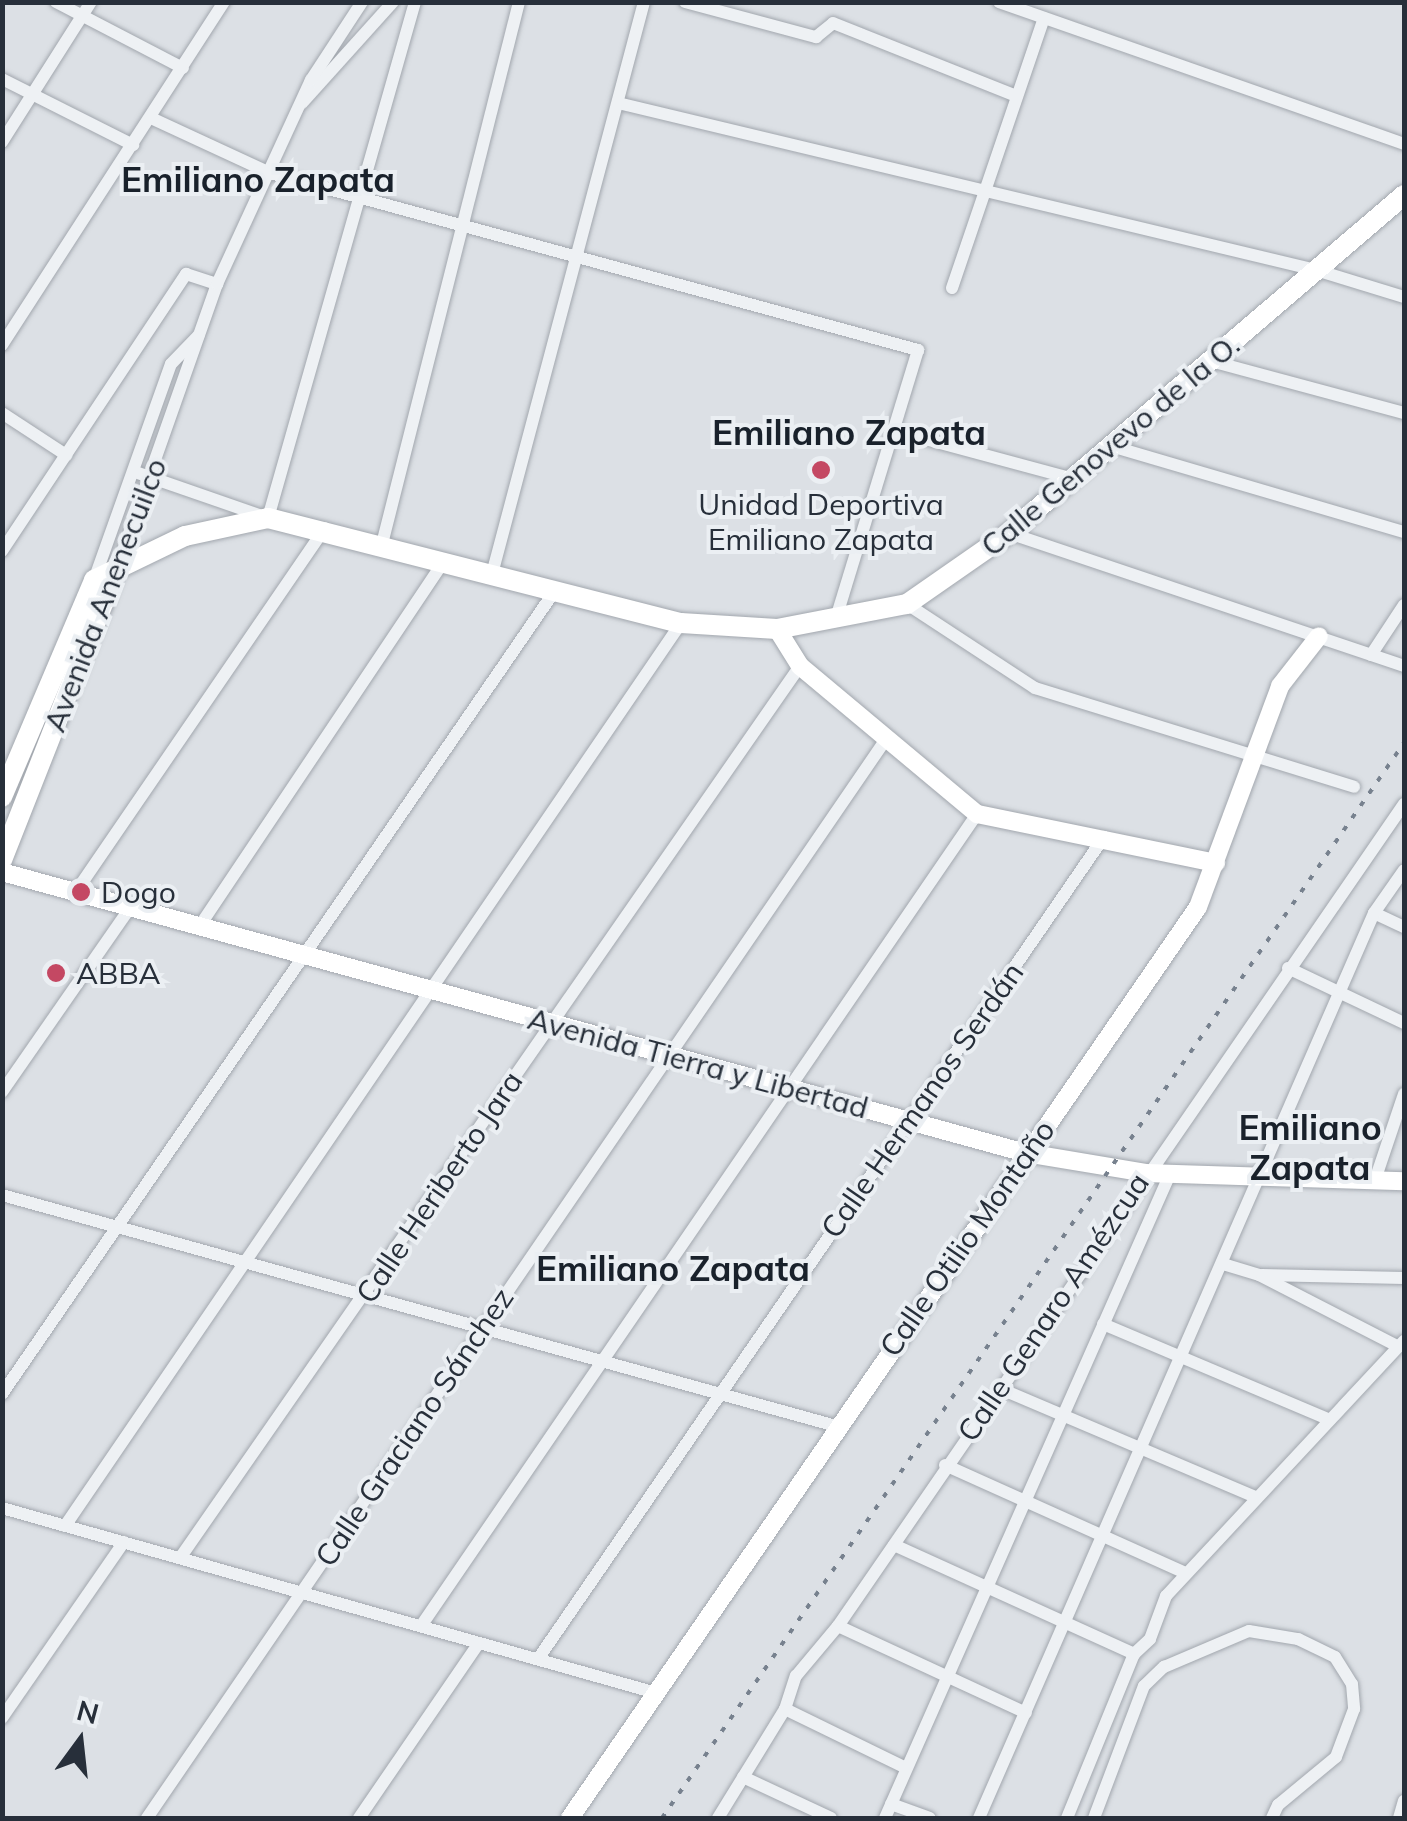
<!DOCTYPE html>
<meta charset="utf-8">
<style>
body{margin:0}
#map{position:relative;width:1407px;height:1821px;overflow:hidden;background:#dce0e5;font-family:Mulish,sans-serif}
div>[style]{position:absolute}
.roads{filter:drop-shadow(0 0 2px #a2a7ae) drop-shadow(0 0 2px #a2a7ae)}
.street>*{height:12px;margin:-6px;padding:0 6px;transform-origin:6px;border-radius:6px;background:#eef1f4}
.secondary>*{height:18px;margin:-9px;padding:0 9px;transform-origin:9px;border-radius:9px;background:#fff}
.primary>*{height:20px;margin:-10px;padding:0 10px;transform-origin:10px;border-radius:10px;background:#fff}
.rail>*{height:4px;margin-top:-2px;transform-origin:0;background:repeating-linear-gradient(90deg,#77818e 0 5px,transparent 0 15px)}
.dots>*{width:28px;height:28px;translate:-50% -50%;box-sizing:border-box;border:5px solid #ebeff3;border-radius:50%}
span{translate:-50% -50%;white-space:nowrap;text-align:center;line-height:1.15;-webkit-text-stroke:8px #ebeff3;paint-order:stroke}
.street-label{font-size:30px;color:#272f3a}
.poi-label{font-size:30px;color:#272f3a}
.left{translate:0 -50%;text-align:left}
.quarter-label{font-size:35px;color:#19212b;font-weight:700}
.frame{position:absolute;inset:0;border:5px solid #272f3a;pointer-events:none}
.north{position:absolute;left:30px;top:1691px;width:100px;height:100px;-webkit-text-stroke:8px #ebeff3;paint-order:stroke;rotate:15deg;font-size:28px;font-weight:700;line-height:40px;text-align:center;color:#272f3a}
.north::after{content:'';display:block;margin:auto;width:35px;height:45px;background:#272f3a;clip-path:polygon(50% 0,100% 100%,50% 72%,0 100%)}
</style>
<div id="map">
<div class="roads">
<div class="street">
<div style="left:56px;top:2px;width:143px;rotate:27.5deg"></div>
<div style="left:685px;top:2px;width:136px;rotate:15deg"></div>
<div style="left:816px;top:37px;width:22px;rotate:-39deg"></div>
<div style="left:833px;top:23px;width:197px;rotate:21.7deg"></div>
<div style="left:999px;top:2px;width:429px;rotate:19.3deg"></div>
<div style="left:2px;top:79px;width:147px;rotate:26.7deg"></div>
<div style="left:302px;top:103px;width:136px;rotate:-48deg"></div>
<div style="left:618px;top:103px;width:718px;rotate:13.46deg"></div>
<div style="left:1316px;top:270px;width:92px;rotate:17.1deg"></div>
<div style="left:151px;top:118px;width:131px;rotate:24.8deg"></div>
<div style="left:270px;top:173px;width:672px;rotate:15.28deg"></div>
<div style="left:918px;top:350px;width:283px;rotate:107deg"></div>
<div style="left:2px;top:142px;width:166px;rotate:-57.6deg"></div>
<div style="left:952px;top:288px;width:285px;rotate:-71.2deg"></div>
<div style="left:2px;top:345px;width:409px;rotate:-57.1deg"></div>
<div style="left:1211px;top:361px;width:200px;rotate:15.1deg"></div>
<div style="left:2px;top:413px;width:77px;rotate:33.3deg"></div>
<div style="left:892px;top:430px;width:188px;rotate:15.1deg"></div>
<div style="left:1111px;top:446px;width:305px;rotate:16.4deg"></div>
<div style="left:135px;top:472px;width:141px;rotate:19.1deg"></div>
<div style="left:268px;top:518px;width:537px;rotate:-74.1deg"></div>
<div style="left:1009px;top:533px;width:417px;rotate:18.6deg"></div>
<div style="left:382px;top:544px;width:559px;rotate:-75.81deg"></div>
<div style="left:2px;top:551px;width:333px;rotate:-56.4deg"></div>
<div style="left:186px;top:274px;width:33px;rotate:18deg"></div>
<div style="left:118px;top:565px;width:298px;rotate:-70.6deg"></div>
<div style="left:217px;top:284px;width:225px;rotate:-65.3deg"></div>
<div style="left:311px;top:80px;width:93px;rotate:-56.8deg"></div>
<div style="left:492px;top:574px;width:592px;rotate:-75.12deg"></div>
<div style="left:94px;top:580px;width:229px;rotate:-70.4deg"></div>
<div style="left:171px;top:364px;width:40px;rotate:-46deg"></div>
<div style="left:907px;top:604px;width:153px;rotate:33.3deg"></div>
<div style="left:1035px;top:688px;width:334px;rotate:17.2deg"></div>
<div style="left:1371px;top:655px;width:60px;rotate:-56.6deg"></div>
<div style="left:75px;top:893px;width:442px;rotate:-55.6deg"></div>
<div style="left:1374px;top:913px;width:33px;rotate:25deg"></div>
<div style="left:199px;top:927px;width:440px;rotate:-56.2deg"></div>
<div style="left:1288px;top:968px;width:128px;rotate:25.4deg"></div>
<div style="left:2px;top:1092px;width:224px;rotate:-55.2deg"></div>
<div style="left:1375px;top:1180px;width:91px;rotate:-71.4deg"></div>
<div style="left:2px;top:1195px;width:865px;rotate:15.48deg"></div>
<div style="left:1223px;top:1264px;width:38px;rotate:17deg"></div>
<div style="left:1259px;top:1275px;width:157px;rotate:27.2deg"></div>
<div style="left:1262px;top:1275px;width:142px;rotate:1.2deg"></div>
<div style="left:1103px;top:1324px;width:246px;rotate:22.9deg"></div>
<div style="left:1001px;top:1389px;width:277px;rotate:23deg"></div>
<div style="left:2px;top:1394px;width:974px;rotate:-55.46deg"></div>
<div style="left:945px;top:1465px;width:263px;rotate:24.2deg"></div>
<div style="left:2px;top:1508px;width:680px;rotate:15.79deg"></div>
<div style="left:65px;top:1526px;width:1093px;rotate:-55.7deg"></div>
<div style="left:894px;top:1545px;width:264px;rotate:24.4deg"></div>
<div style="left:180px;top:1558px;width:1086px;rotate:-55.2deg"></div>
<div style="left:421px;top:1626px;width:984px;rotate:-55.6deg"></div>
<div style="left:838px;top:1626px;width:207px;rotate:24.8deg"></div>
<div style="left:538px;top:1659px;width:998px;rotate:-55.45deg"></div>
<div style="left:785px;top:1709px;width:135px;rotate:26deg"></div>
<div style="left:2px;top:1718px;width:214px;rotate:-55.3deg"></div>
<div style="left:743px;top:1777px;width:97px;rotate:25deg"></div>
<div style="left:891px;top:1804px;width:41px;rotate:19.7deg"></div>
<div style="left:147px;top:1818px;width:1308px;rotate:-55.59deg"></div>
<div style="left:359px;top:1818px;width:212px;rotate:-55.6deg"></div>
<div style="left:718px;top:1818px;width:128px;rotate:-58.4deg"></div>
<div style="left:785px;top:1709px;width:35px;rotate:-72deg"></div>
<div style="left:796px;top:1676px;width:65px;rotate:-50deg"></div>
<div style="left:838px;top:1626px;width:998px;rotate:-55.45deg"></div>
<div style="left:885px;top:1818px;width:704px;rotate:-66.13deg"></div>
<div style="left:979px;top:1818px;width:987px;rotate:-66.42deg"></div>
<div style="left:1374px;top:913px;width:52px;rotate:-55.1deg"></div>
<div style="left:1067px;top:1818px;width:177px;rotate:-67.8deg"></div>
<div style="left:1134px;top:1654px;width:22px;rotate:-43deg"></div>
<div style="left:1150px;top:1639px;width:46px;rotate:-69.6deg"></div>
<div style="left:1166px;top:1596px;width:349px;rotate:-47deg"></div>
<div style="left:1094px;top:1818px;width:141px;rotate:-69.3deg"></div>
<div style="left:1144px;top:1686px;width:28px;rotate:-44deg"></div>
<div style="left:1164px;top:1667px;width:92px;rotate:-23deg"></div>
<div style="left:1249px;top:1631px;width:50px;rotate:9.3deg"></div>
<div style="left:1298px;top:1639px;width:41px;rotate:25.9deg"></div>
<div style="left:1335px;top:1657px;width:32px;rotate:58deg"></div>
<div style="left:1352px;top:1684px;width:25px;rotate:85deg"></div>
<div style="left:1354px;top:1709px;width:51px;rotate:110.6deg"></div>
<div style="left:1336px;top:1757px;width:75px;rotate:140.4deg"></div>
<div style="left:1278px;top:1805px;width:14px;rotate:115deg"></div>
<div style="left:1399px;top:1818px;width:18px;rotate:-74deg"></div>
</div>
<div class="secondary">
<div style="left:777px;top:629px;width:44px;rotate:58.1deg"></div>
<div style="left:800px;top:666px;width:231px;rotate:39.9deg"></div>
<div style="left:977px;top:814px;width:244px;rotate:11.6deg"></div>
<div style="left:2px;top:872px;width:1062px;rotate:15.35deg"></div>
<div style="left:1026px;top:1153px;width:121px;rotate:9.5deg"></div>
<div style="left:1145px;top:1173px;width:259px;rotate:1.8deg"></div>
<div style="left:570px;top:1818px;width:1106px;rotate:-55.42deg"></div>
<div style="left:1198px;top:907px;width:236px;rotate:-69.6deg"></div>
<div style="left:1280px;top:686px;width:63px;rotate:-52deg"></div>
</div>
<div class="primary">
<div style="left:2px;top:797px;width:236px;rotate:-67deg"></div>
<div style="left:94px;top:580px;width:101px;rotate:-25.8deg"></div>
<div style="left:185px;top:536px;width:85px;rotate:-12.2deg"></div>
<div style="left:268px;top:518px;width:426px;rotate:14.3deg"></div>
<div style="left:681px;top:623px;width:96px;rotate:3.6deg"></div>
<div style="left:777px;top:629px;width:132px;rotate:-10.9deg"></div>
<div style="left:907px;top:604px;width:124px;rotate:-34.8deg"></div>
<div style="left:1009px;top:533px;width:520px;rotate:-40.55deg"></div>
<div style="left:2px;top:860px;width:317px;rotate:-68.5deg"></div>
</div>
</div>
<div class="rail">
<div style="left:662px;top:1818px;width:1306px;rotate:-55.39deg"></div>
</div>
<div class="dots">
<div style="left:821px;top:470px;background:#c44863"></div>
<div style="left:81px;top:892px;background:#c44863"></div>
<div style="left:56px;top:973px;background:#c44863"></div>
</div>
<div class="street-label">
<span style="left:1110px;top:445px;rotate:-40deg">Calle Genovevo de la O.</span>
<span style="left:105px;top:595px;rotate:-69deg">Avenida Anenecuilco</span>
<span style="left:698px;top:1063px;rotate:15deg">Avenida Tierra y Libertad</span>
<span style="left:922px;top:1100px;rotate:-55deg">Calle Hermanos Serdán</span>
<span style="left:439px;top:1187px;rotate:-56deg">Calle Heriberto Jara</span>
<span style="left:967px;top:1238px;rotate:-55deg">Calle Otilio Montaño</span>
<span style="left:1053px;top:1307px;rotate:-56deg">Calle Genaro Amézcua</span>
<span style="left:414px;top:1427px;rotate:-56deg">Calle Graciano Sánchez</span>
</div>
<div class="poi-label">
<span style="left:821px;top:521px">Unidad Deportiva<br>Emiliano Zapata</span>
<span class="left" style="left:101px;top:892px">Dogo</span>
<span class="left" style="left:76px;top:973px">ABBA</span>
</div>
<div class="quarter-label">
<span style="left:258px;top:179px">Emiliano Zapata</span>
<span style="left:849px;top:432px">Emiliano Zapata</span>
<span style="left:1310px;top:1147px">Emiliano<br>Zapata</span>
<span style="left:673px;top:1268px">Emiliano Zapata</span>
</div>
<div class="frame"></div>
<div class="north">N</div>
</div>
